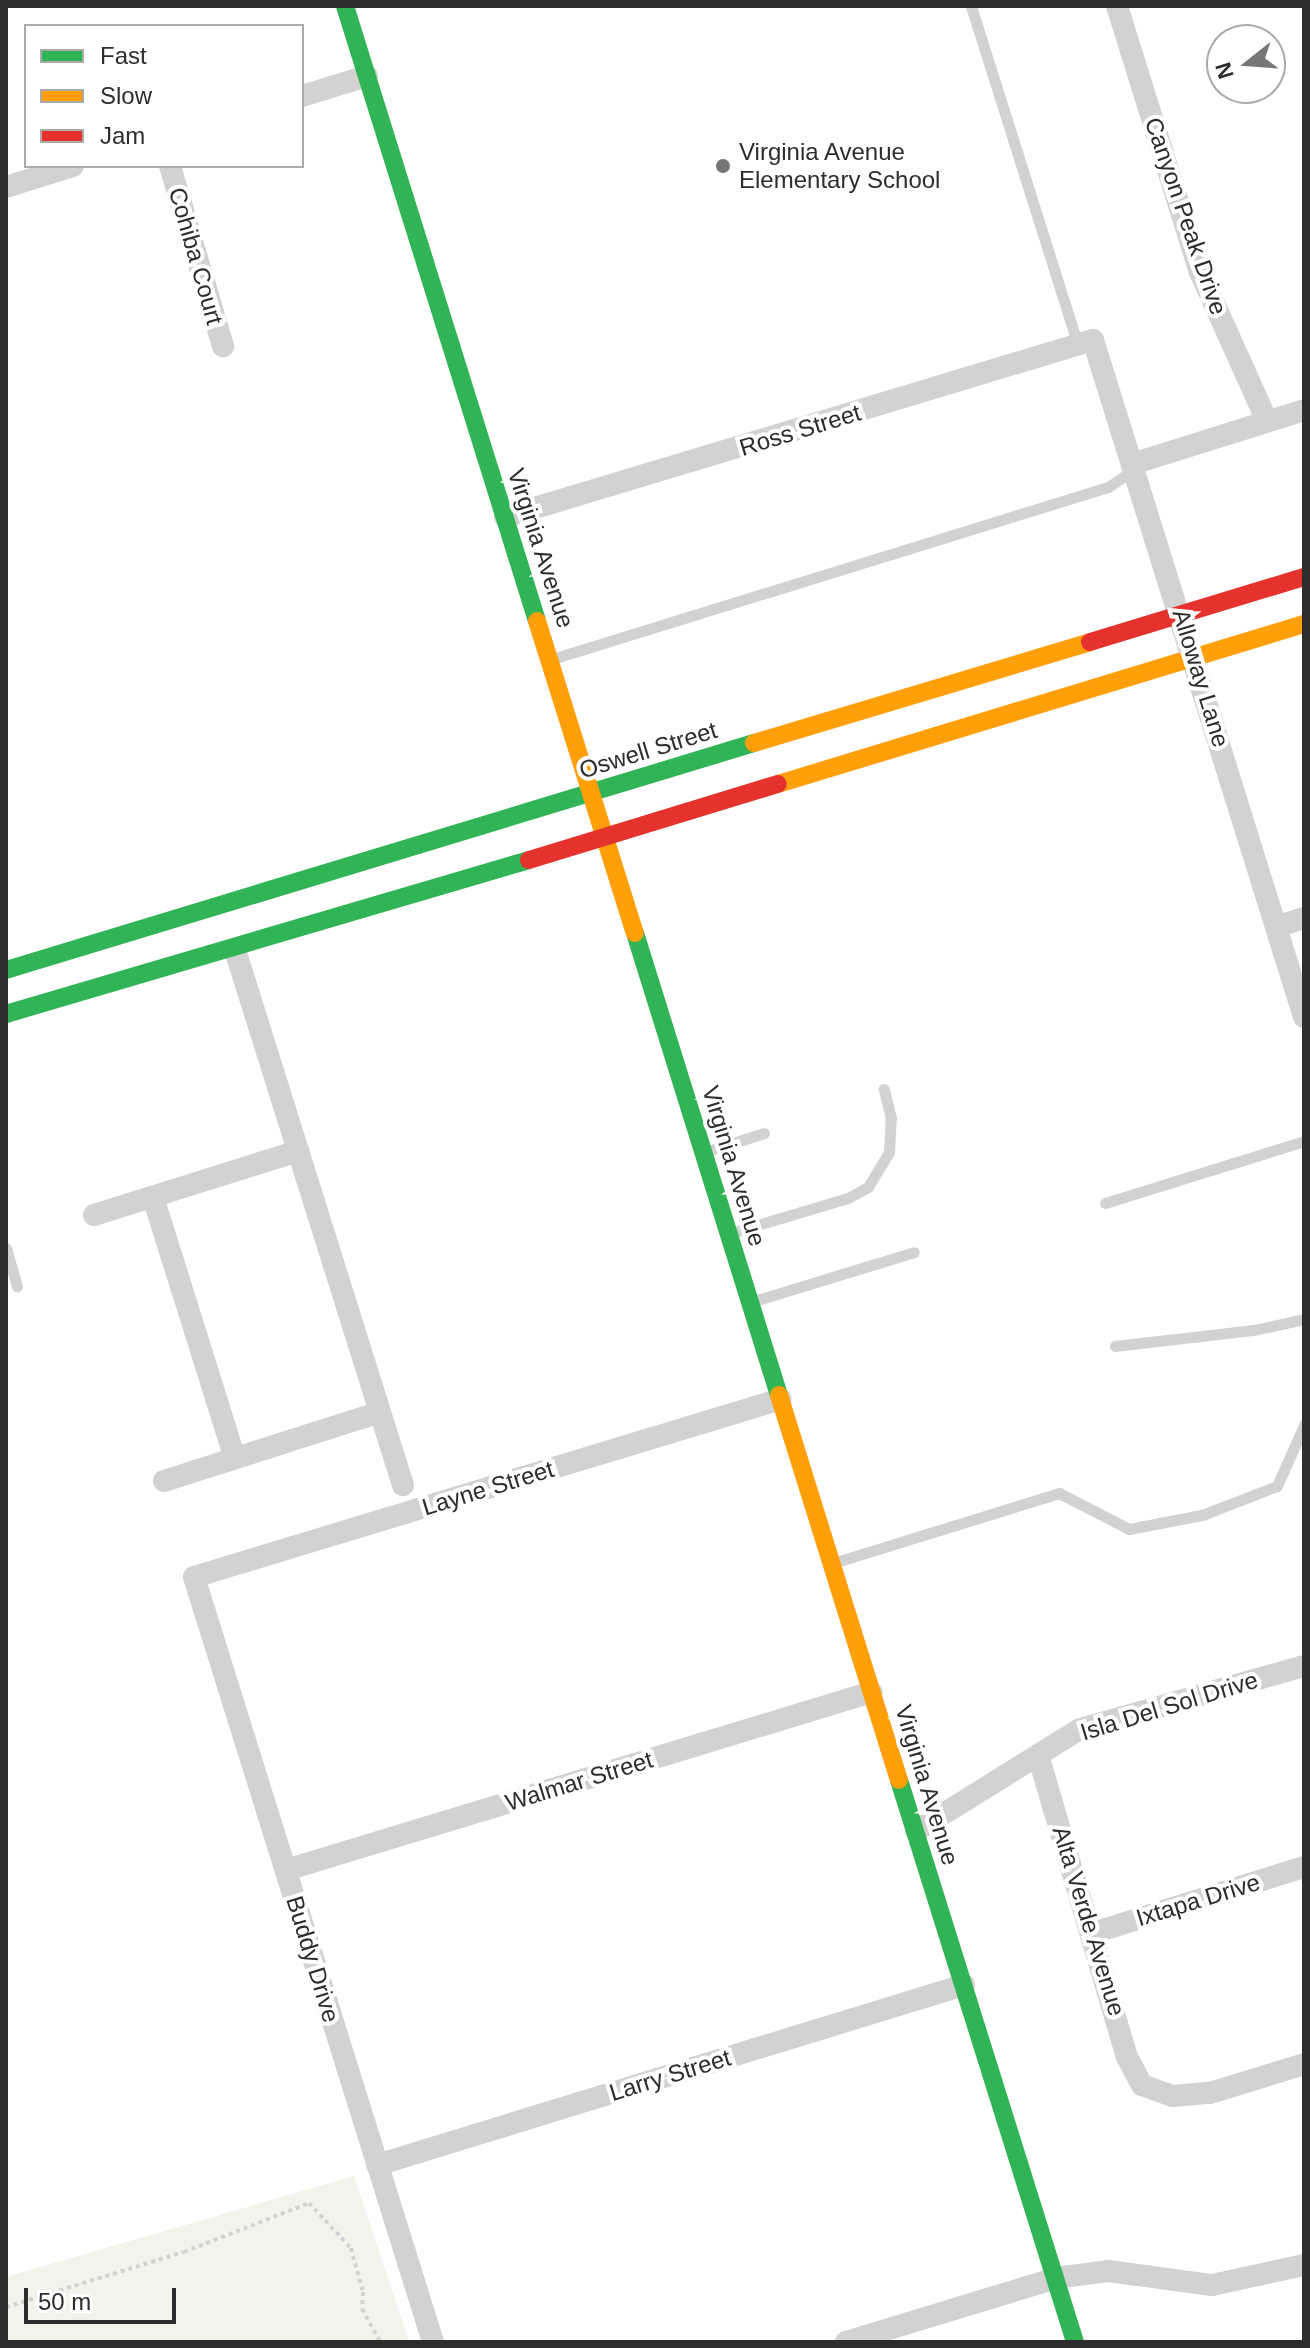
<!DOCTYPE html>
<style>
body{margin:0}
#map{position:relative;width:1310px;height:2348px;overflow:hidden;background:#fff;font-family:Arial,sans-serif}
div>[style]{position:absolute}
.green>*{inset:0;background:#f2f3eb}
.path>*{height:4px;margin-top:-2px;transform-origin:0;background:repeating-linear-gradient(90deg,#d2d2d2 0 4px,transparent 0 8px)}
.lane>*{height:11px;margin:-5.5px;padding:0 5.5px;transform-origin:5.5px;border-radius:5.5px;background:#d2d2d2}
.street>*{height:22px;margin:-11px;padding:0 11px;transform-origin:11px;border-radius:11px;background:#d2d2d2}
.fast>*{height:18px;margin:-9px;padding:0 9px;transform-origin:9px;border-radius:9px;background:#30b455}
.slow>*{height:18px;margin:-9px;padding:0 9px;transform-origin:9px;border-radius:9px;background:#ff9f0a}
.jam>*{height:18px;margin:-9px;padding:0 9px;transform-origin:9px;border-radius:9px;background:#e5322d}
.dots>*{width:22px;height:22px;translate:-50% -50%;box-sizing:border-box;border:4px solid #fff;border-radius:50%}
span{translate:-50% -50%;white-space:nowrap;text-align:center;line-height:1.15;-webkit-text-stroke:8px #fff;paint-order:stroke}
.poi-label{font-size:24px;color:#2d2d2d}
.left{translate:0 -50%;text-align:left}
.street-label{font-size:24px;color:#2d2d2d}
.frame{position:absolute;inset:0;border:8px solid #2d2d2d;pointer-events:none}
.legend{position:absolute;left:24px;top:24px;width:280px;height:144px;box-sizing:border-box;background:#fff;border:2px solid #ababab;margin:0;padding:10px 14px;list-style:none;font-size:24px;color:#2d2d2d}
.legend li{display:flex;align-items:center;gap:16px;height:40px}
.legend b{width:40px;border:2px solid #ababab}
.north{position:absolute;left:1206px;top:24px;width:80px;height:80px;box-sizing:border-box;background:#fff;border:2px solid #ababab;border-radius:50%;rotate:253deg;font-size:22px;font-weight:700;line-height:32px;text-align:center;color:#2d2d2d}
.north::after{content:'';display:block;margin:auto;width:28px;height:36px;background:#767676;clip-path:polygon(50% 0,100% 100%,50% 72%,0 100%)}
.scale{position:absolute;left:24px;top:2288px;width:152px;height:36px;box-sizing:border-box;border:4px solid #2d2d2d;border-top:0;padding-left:10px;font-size:24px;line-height:28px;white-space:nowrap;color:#2d2d2d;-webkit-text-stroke:6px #fff;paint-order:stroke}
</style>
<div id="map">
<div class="green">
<div style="clip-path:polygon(354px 2176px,409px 2342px,6px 2342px,6px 2277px)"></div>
</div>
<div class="path">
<div style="left:6px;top:2307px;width:186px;rotate:-17.2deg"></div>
<div style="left:184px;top:2252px;width:134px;rotate:-21.4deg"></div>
<div style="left:309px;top:2203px;width:62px;rotate:47deg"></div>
<div style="left:351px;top:2248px;width:46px;rotate:74.7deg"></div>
<div style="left:363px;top:2292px;width:17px;rotate:93deg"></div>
<div style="left:362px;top:2309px;width:38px;rotate:61deg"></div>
</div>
<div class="lane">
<div style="left:971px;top:6px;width:355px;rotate:72.5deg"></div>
<div style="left:552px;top:659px;width:582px;rotate:-17.19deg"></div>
<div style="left:1108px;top:487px;width:30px;rotate:-34deg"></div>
<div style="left:705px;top:1152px;width:62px;rotate:-17.9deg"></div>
<div style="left:1105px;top:1203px;width:208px;rotate:-17.3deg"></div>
<div style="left:731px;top:1233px;width:122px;rotate:-16.7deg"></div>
<div style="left:848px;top:1198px;width:23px;rotate:-29deg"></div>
<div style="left:868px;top:1187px;width:41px;rotate:-59deg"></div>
<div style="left:889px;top:1152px;width:34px;rotate:-87deg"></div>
<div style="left:891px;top:1118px;width:30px;rotate:-104deg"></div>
<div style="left:6px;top:1248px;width:40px;rotate:74deg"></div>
<div style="left:754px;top:1301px;width:167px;rotate:-17deg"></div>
<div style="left:1115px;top:1346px;width:140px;rotate:-6.6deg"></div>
<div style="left:1254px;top:1330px;width:51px;rotate:-12.4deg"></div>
<div style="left:833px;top:1563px;width:237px;rotate:-17.2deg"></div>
<div style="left:1059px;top:1493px;width:79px;rotate:27.2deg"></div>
<div style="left:1129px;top:1529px;width:74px;rotate:-10.9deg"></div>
<div style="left:1202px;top:1515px;width:80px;rotate:-21.1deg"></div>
<div style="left:1277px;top:1486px;width:67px;rotate:-66.1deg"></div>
</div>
<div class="street">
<div style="left:1117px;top:6px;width:279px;rotate:72.7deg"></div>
<div style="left:1200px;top:272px;width:163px;rotate:65.8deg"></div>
<div style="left:302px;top:96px;width:68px;rotate:-17.1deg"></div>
<div style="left:170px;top:166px;width:188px;rotate:73.6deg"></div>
<div style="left:6px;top:187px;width:70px;rotate:-17.4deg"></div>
<div style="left:1132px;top:464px;width:180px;rotate:-17.4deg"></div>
<div style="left:505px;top:517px;width:614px;rotate:-16.75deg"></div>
<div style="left:1093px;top:340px;width:709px;rotate:72.69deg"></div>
<div style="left:1276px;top:927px;width:29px;rotate:-18deg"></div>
<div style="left:235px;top:950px;width:561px;rotate:72.57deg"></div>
<div style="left:153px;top:1197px;width:274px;rotate:72.6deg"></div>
<div style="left:94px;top:1215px;width:214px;rotate:-17.4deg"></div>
<div style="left:164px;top:1481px;width:227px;rotate:-17.7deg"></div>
<div style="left:1038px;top:1755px;width:315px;rotate:73.6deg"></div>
<div style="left:1127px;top:2057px;width:32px;rotate:62deg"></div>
<div style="left:1142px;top:2085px;width:33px;rotate:20deg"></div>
<div style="left:1173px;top:2096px;width:37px;rotate:-5deg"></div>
<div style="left:1210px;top:2093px;width:98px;rotate:-17.1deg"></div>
<div style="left:916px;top:1831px;width:193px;rotate:-31.9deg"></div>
<div style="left:1080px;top:1729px;width:233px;rotate:-15.7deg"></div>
<div style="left:286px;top:1870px;width:612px;rotate:-16.9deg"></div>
<div style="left:1093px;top:1933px;width:221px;rotate:-17.4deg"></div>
<div style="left:377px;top:2165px;width:614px;rotate:-17.05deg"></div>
<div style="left:433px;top:2342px;width:801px;rotate:-107.35deg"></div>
<div style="left:194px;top:1577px;width:613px;rotate:-16.87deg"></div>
<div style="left:846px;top:2342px;width:220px;rotate:-16.9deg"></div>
<div style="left:1056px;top:2278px;width:52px;rotate:-7.7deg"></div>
<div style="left:1108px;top:2271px;width:105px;rotate:7.7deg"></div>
<div style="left:1212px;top:2285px;width:94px;rotate:-12.3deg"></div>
</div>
<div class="fast">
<div style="left:345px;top:6px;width:644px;rotate:72.66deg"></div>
<div style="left:635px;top:933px;width:484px;rotate:72.7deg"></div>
<div style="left:6px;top:970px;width:782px;rotate:-16.88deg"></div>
<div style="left:6px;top:1014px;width:545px;rotate:-16.41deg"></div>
<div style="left:899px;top:1780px;width:589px;rotate:72.61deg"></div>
</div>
<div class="slow">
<div style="left:537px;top:621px;width:327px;rotate:72.6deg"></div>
<div style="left:754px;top:743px;width:351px;rotate:-16.7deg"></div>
<div style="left:778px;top:784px;width:550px;rotate:-16.92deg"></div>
<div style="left:779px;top:1395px;width:403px;rotate:72.7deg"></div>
</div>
<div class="jam">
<div style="left:1090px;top:642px;width:224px;rotate:-16.9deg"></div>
<div style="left:529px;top:860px;width:260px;rotate:-17deg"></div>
</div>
<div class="dots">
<div style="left:723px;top:166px;background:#767676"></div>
</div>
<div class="poi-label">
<span class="left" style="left:739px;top:166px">Virginia Avenue<br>Elementary School</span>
</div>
<div class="street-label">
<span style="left:1186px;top:216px;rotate:71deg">Canyon Peak Drive</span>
<span style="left:196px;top:256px;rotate:74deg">Cohiba Court</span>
<span style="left:800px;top:430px;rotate:-17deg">Ross Street</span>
<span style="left:541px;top:548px;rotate:72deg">Virginia Avenue</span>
<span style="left:1201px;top:678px;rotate:73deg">Alloway Lane</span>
<span style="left:648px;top:750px;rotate:-17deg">Oswell Street</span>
<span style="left:734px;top:1166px;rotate:73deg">Virginia Avenue</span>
<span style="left:488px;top:1488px;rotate:-17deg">Layne Street</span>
<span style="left:1169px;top:1706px;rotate:-17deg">Isla Del Sol Drive</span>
<span style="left:579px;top:1781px;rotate:-17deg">Walmar Street</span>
<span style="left:927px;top:1785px;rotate:73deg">Virginia Avenue</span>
<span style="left:1198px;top:1900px;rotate:-17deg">Ixtapa Drive</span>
<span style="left:1089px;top:1921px;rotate:73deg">Alta Verde Avenue</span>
<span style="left:313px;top:1959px;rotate:73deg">Buddy Drive</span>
<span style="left:670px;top:2075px;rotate:-17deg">Larry Street</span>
</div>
<div class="frame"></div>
<ul class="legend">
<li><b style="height:10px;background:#30b455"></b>Fast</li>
<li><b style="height:10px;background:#ff9f0a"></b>Slow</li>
<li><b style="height:10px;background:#e5322d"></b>Jam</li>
</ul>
<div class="north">N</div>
<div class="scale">50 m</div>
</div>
